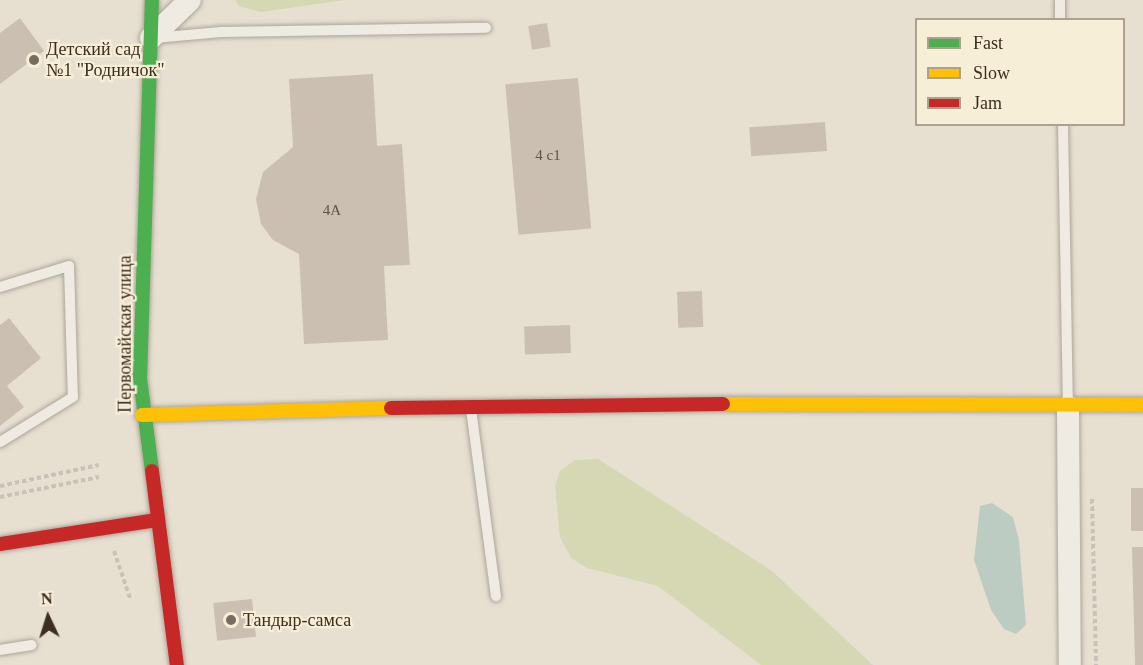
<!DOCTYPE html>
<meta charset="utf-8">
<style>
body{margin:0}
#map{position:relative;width:1143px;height:665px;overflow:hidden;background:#e7e0d1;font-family:"Times New Roman",serif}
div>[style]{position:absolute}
.green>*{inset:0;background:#d6d7b3}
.water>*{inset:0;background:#bcccc2}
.building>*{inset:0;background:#cbbfb2;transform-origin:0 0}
.path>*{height:4px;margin-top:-2px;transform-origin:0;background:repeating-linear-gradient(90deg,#c8c2b9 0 4.5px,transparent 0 7.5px)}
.roads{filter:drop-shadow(0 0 2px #ada599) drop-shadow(0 0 2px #ada599)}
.lane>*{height:10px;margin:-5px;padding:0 5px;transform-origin:5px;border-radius:5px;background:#efebe3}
.street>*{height:22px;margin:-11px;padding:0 11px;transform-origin:11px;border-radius:11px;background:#efebe3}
.fast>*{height:14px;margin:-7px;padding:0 7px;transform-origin:7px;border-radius:7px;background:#4caf50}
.slow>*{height:14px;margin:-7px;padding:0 7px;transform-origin:7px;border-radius:7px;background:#ffc107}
.jam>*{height:14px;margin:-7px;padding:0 7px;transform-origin:7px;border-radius:7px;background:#c62828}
.dots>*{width:16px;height:16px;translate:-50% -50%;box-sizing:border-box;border:3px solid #f7eed8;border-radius:50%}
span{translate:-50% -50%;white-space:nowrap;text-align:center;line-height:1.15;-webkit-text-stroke:4.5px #f7eed8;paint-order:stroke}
.number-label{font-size:15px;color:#605244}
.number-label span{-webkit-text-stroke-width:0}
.poi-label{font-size:18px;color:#3d2e20}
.left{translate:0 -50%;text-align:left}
.street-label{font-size:18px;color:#3d2e20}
.legend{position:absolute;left:915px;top:18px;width:210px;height:108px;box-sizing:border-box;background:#f7eed8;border:2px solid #ada18e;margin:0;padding:8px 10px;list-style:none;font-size:18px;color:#3d2e20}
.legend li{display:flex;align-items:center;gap:12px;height:30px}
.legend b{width:30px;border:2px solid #ada18e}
.north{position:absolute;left:18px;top:587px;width:60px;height:60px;-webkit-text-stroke:4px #f7eed8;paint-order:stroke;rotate:356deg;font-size:16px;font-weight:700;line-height:24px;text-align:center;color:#3d2e20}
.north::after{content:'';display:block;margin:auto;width:21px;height:27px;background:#3d2e20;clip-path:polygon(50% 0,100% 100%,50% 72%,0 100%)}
</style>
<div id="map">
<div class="green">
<div style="clip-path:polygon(235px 0,345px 0,261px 12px,239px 6px)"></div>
<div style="clip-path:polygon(598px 459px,772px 571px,873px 665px,761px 665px,658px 586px,587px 568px,571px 558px,560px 537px,555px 486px,560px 471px,575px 460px)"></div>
</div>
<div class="water">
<div style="clip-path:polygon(992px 503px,1013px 517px,1019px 540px,1026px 625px,1016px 634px,1004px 629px,991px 610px,974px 560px,980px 506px)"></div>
</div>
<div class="building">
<div style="clip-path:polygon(20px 18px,44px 51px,0 84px,0 33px)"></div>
<div style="left:547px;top:23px;width:24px;height:19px;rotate:81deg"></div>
<div style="clip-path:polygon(373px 74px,377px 146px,402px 144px,410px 265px,384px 266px,388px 340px,304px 344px,299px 254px,273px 240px,261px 224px,256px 199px,263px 172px,293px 147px,289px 79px)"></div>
<div style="left:578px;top:78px;width:151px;height:73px;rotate:85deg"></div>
<div style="left:825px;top:122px;width:29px;height:76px;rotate:86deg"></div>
<div style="left:702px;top:291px;width:36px;height:25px;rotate:88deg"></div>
<div style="clip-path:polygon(9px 318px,41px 358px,7px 386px,24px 407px,0 426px,0 325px)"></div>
<div style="left:570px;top:325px;width:28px;height:46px;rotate:88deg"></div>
<div style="left:1143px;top:488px;width:43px;height:12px;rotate:90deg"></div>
<div style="clip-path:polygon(1132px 547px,1143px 547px,1143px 665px,1135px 665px)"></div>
<div style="left:252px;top:599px;width:38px;height:39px;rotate:84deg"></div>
</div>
<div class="path">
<div style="left:0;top:486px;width:101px;rotate:-12deg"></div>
<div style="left:0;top:497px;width:101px;rotate:-11.4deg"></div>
<div style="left:1092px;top:499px;width:166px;rotate:88.6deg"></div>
<div style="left:114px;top:551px;width:50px;rotate:71.2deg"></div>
</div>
<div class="roads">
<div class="lane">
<div style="left:1060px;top:0;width:20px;rotate:90deg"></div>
<div style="left:154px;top:38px;width:67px;rotate:-5.1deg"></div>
<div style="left:221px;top:32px;width:265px;rotate:-0.9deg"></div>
<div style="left:1063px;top:124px;width:280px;rotate:89deg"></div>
<div style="left:0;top:287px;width:72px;rotate:-16.9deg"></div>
<div style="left:69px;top:266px;width:131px;rotate:88.3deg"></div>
<div style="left:73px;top:397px;width:86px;rotate:148.3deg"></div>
<div style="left:471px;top:409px;width:189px;rotate:82.4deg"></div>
<div style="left:0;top:650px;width:32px;rotate:-9deg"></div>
</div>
<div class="street">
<div style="left:151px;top:38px;width:54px;rotate:-44.3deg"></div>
<div style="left:1068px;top:407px;width:258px;rotate:89.6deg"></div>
</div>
<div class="fast">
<div style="left:152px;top:471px;width:93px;rotate:-97.4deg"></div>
<div style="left:140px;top:379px;width:379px;rotate:-88.2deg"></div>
</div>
<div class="slow">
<div style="left:723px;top:404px;width:420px;rotate:0.1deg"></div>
<div style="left:142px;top:415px;width:249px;rotate:-1.6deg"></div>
</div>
<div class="jam">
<div style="left:391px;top:408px;width:332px;rotate:-0.7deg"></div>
<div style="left:152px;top:471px;width:196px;rotate:82.7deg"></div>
<div style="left:0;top:544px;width:158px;rotate:-8.7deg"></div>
</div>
</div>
<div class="dots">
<div style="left:34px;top:60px;background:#786c5e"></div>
<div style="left:231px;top:620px;background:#786c5e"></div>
</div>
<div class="number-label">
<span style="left:548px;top:156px">4 с1</span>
<span style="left:332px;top:211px">4А</span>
</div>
<div class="poi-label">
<span class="left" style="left:46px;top:60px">Детский сад<br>№1 "Родничок"</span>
<span class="left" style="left:243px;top:620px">Тандыр-самса</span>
</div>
<div class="street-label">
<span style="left:125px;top:334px;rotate:-90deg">Первомайская улица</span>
</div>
<ul class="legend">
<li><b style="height:8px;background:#4caf50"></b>Fast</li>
<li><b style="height:8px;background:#ffc107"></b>Slow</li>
<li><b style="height:8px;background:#c62828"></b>Jam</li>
</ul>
<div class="north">N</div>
</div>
